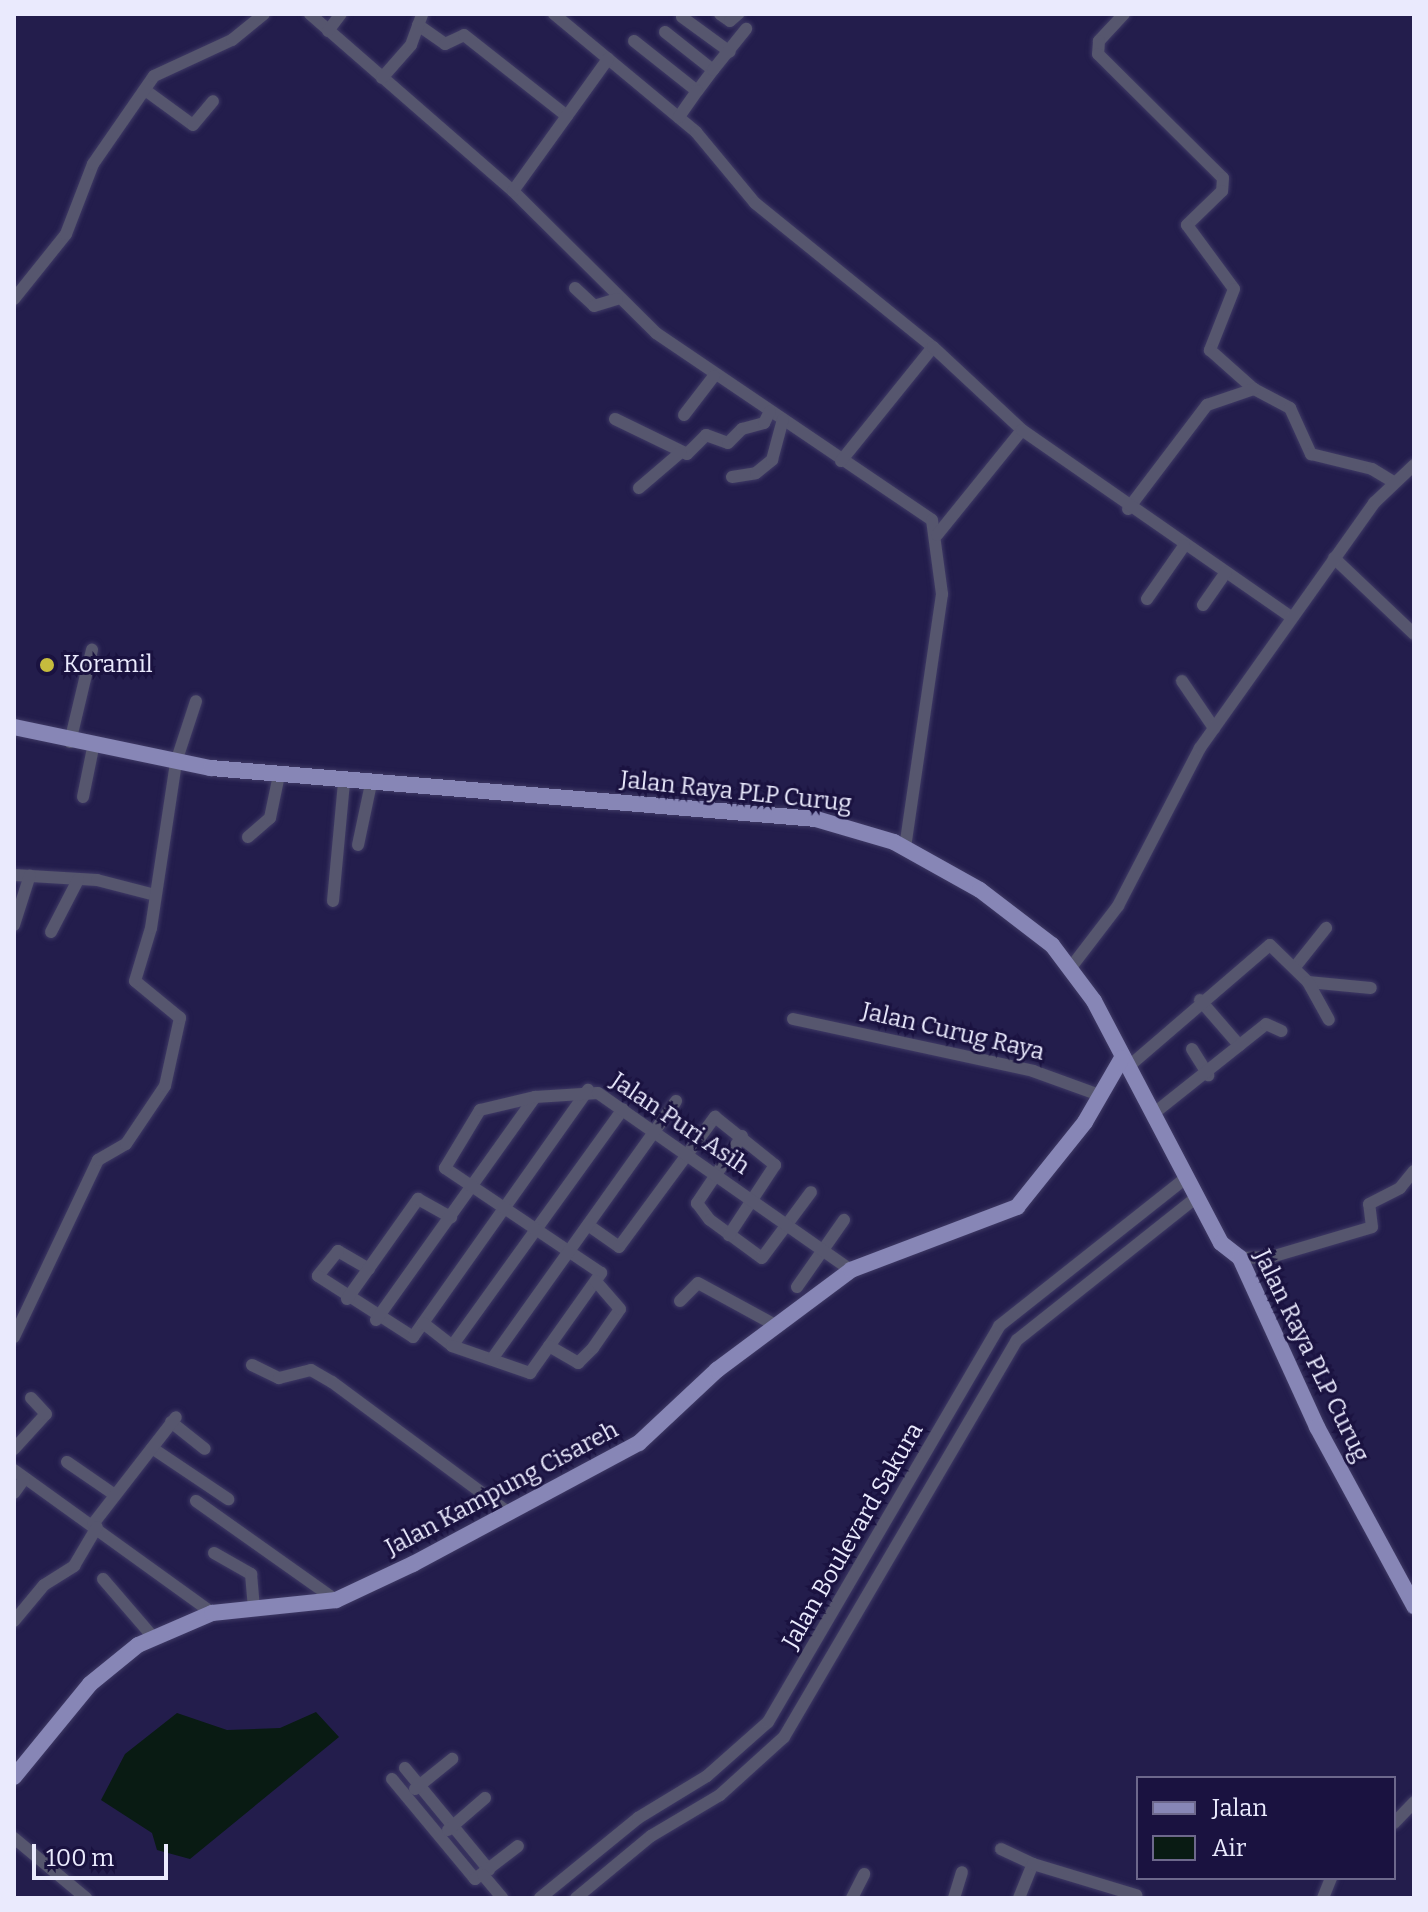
<!DOCTYPE html>
<style>
body{margin:0}
#map{position:relative;width:1428px;height:1912px;overflow:hidden;background:#231d4c;font-family:Bitter,serif}
div>[style]{position:absolute}
.water>*{inset:0;background:#091b13}
.roads{filter:drop-shadow(0 0 2px #3f3a65) drop-shadow(0 0 2px #3f3a65)}
.minor>*{height:12px;margin:-6px;padding:0 6px;transform-origin:6px;border-radius:6px;background:#56566e}
.major>*{height:16px;margin:-8px;padding:0 8px;transform-origin:8px;border-radius:8px;background:#8786b6}
.dots>*{width:22px;height:22px;translate:-50% -50%;box-sizing:border-box;border:4px solid #1a1240;border-radius:50%}
span{translate:-50% -50%;white-space:nowrap;text-align:center;line-height:1.15;-webkit-text-stroke:6px #1a1240;paint-order:stroke}
.poi-label{font-size:24px;color:#eaeafd}
.left{translate:0 -50%;text-align:left}
.street-label{font-size:24px;color:#eaeafd}
.frame{position:absolute;inset:0;border:16px solid #eaeafd;pointer-events:none}
.legend{position:absolute;left:1136px;top:1776px;width:260px;height:104px;box-sizing:border-box;background:#1a1240;border:2px solid #6d688c;margin:0;padding:10px 14px;list-style:none;font-size:24px;color:#eaeafd}
.legend li{display:flex;align-items:center;gap:16px;height:40px}
.legend b{width:40px;border:2px solid #6d688c}
.scale{position:absolute;left:32px;top:1844px;width:136px;height:36px;box-sizing:border-box;border:4px solid #eaeafd;border-top:0;padding-left:10px;font-size:24px;line-height:28px;white-space:nowrap;color:#eaeafd;-webkit-text-stroke:6px #1a1240;paint-order:stroke}
</style>
<div id="map">
<div class="water">
<div style="clip-path:polygon(316px 1712px,339px 1737px,190px 1859px,157px 1850px,152px 1833px,101px 1800px,125px 1754px,177px 1713px,227px 1730px,280px 1728px)"></div>
</div>
<div class="roads">
<div class="minor">
<div style="left:310px;top:14px;width:269px;rotate:41.1deg"></div>
<div style="left:513px;top:191px;width:202px;rotate:44.8deg"></div>
<div style="left:656px;top:333px;width:333px;rotate:34.1deg"></div>
<div style="left:932px;top:520px;width:75px;rotate:82.3deg"></div>
<div style="left:942px;top:594px;width:256px;rotate:98.3deg"></div>
<div style="left:554px;top:14px;width:185px;rotate:39.7deg"></div>
<div style="left:696px;top:132px;width:92px;rotate:50.3deg"></div>
<div style="left:755px;top:203px;width:229px;rotate:39deg"></div>
<div style="left:720px;top:14px;width:12px;rotate:35deg"></div>
<div style="left:730px;top:21px;width:11px;rotate:-41deg"></div>
<div style="left:1124px;top:14px;width:37px;rotate:133deg"></div>
<div style="left:1099px;top:41px;width:13px;rotate:94deg"></div>
<div style="left:1098px;top:54px;width:176px;rotate:44.8deg"></div>
<div style="left:1223px;top:178px;width:13px;rotate:94deg"></div>
<div style="left:1222px;top:191px;width:49px;rotate:135.8deg"></div>
<div style="left:1187px;top:225px;width:79px;rotate:53.7deg"></div>
<div style="left:1234px;top:289px;width:66px;rotate:111.5deg"></div>
<div style="left:1210px;top:350px;width:59px;rotate:41.6deg"></div>
<div style="left:1254px;top:389px;width:41px;rotate:27.8deg"></div>
<div style="left:1290px;top:408px;width:51px;rotate:65.5deg"></div>
<div style="left:1311px;top:454px;width:63px;rotate:13.8deg"></div>
<div style="left:1372px;top:469px;width:23px;rotate:31deg"></div>
<div style="left:682px;top:17px;width:59px;rotate:36.1deg"></div>
<div style="left:418px;top:25px;width:33px;rotate:35deg"></div>
<div style="left:445px;top:44px;width:21px;rotate:-25deg"></div>
<div style="left:464px;top:35px;width:131px;rotate:38.2deg"></div>
<div style="left:328px;top:31px;width:21px;rotate:-53deg"></div>
<div style="left:665px;top:32px;width:61px;rotate:38.4deg"></div>
<div style="left:713px;top:70px;width:26px;rotate:127deg"></div>
<div style="left:634px;top:41px;width:80px;rotate:38.4deg"></div>
<div style="left:697px;top:91px;width:32px;rotate:125deg"></div>
<div style="left:713px;top:70px;width:53px;rotate:-51.2deg"></div>
<div style="left:382px;top:78px;width:44px;rotate:-48.7deg"></div>
<div style="left:411px;top:45px;width:33px;rotate:-70deg"></div>
<div style="left:145px;top:90px;width:59px;rotate:36.1deg"></div>
<div style="left:193px;top:125px;width:31px;rotate:-50deg"></div>
<div style="left:513px;top:191px;width:163px;rotate:-54.3deg"></div>
<div style="left:575px;top:288px;width:26px;rotate:43deg"></div>
<div style="left:594px;top:306px;width:24px;rotate:-17deg"></div>
<div style="left:14px;top:299px;width:83px;rotate:-51.3deg"></div>
<div style="left:66px;top:234px;width:75px;rotate:-68.9deg"></div>
<div style="left:93px;top:164px;width:107px;rotate:-55.3deg"></div>
<div style="left:154px;top:76px;width:86px;rotate:-24.8deg"></div>
<div style="left:232px;top:40px;width:41px;rotate:-39.1deg"></div>
<div style="left:684px;top:415px;width:49px;rotate:-52.4deg"></div>
<div style="left:615px;top:419px;width:80px;rotate:25.9deg"></div>
<div style="left:687px;top:454px;width:27px;rotate:-45deg"></div>
<div style="left:706px;top:435px;width:23px;rotate:20deg"></div>
<div style="left:728px;top:443px;width:20px;rotate:-45deg"></div>
<div style="left:742px;top:429px;width:23px;rotate:-15deg"></div>
<div style="left:764px;top:423px;width:13px;rotate:-63deg"></div>
<div style="left:841px;top:461px;width:146px;rotate:-51.1deg"></div>
<div style="left:933px;top:347px;width:122px;rotate:43deg"></div>
<div style="left:732px;top:477px;width:24px;rotate:-9deg"></div>
<div style="left:756px;top:473px;width:21px;rotate:-39deg"></div>
<div style="left:772px;top:460px;width:42px;rotate:-75deg"></div>
<div style="left:639px;top:488px;width:55px;rotate:-40.6deg"></div>
<div style="left:1128px;top:509px;width:131px;rotate:-52.8deg"></div>
<div style="left:1207px;top:405px;width:50px;rotate:-18.8deg"></div>
<div style="left:937px;top:535px;width:135px;rotate:-51deg"></div>
<div style="left:1022px;top:430px;width:328px;rotate:34.8deg"></div>
<div style="left:1334px;top:558px;width:110px;rotate:43.5deg"></div>
<div style="left:1147px;top:599px;width:65px;rotate:-55.1deg"></div>
<div style="left:1203px;top:605px;width:40px;rotate:-55.1deg"></div>
<div style="left:1182px;top:681px;width:57px;rotate:55.8deg"></div>
<div style="left:70px;top:742px;width:95px;rotate:-76.6deg"></div>
<div style="left:83px;top:797px;width:50px;rotate:-78.5deg"></div>
<div style="left:248px;top:837px;width:29px;rotate:-41deg"></div>
<div style="left:270px;top:818px;width:44px;rotate:-78.2deg"></div>
<div style="left:358px;top:845px;width:62px;rotate:-78deg"></div>
<div style="left:14px;top:875px;width:83px;rotate:3.4deg"></div>
<div style="left:97px;top:880px;width:60px;rotate:14.5deg"></div>
<div style="left:333px;top:901px;width:120px;rotate:-84.7deg"></div>
<div style="left:14px;top:925px;width:52px;rotate:-72.3deg"></div>
<div style="left:51px;top:932px;width:59px;rotate:-62.6deg"></div>
<div style="left:1072px;top:966px;width:76px;rotate:-52.5deg"></div>
<div style="left:1118px;top:906px;width:178px;rotate:-62.6deg"></div>
<div style="left:1200px;top:748px;width:301px;rotate:-54.6deg"></div>
<div style="left:1374px;top:503px;width:55px;rotate:-43.5deg"></div>
<div style="left:1295px;top:967px;width:50px;rotate:-51.5deg"></div>
<div style="left:1308px;top:982px;width:63px;rotate:5.4deg"></div>
<div style="left:1200px;top:1000px;width:60px;rotate:49.1deg"></div>
<div style="left:793px;top:1019px;width:246px;rotate:12.2deg"></div>
<div style="left:1033px;top:1071px;width:73px;rotate:19.9deg"></div>
<div style="left:1192px;top:1049px;width:31px;rotate:58deg"></div>
<div style="left:1128px;top:1067px;width:187px;rotate:-40.7deg"></div>
<div style="left:1270px;top:945px;width:53px;rotate:44.2deg"></div>
<div style="left:1308px;top:982px;width:43px;rotate:61.1deg"></div>
<div style="left:1153px;top:1114px;width:144px;rotate:-38.5deg"></div>
<div style="left:1266px;top:1024px;width:17px;rotate:24deg"></div>
<div style="left:742px;top:1136px;width:81px;rotate:123.9deg"></div>
<div style="left:697px;top:1203px;width:21px;rotate:53deg"></div>
<div style="left:710px;top:1220px;width:64px;rotate:36.2deg"></div>
<div style="left:762px;top:1258px;width:82px;rotate:-53.4deg"></div>
<div style="left:588px;top:1225px;width:38px;rotate:35deg"></div>
<div style="left:619px;top:1247px;width:162px;rotate:-53.6deg"></div>
<div style="left:715px;top:1117px;width:77px;rotate:38.7deg"></div>
<div style="left:775px;top:1165px;width:84px;rotate:123.3deg"></div>
<div style="left:1240px;top:1258px;width:31px;rotate:-2deg"></div>
<div style="left:1271px;top:1257px;width:105px;rotate:-16.5deg"></div>
<div style="left:1372px;top:1227px;width:23px;rotate:-97deg"></div>
<div style="left:1369px;top:1204px;width:35px;rotate:-27deg"></div>
<div style="left:1400px;top:1188px;width:22px;rotate:-51deg"></div>
<div style="left:369px;top:1269px;width:36px;rotate:-150deg"></div>
<div style="left:338px;top:1251px;width:32px;rotate:129deg"></div>
<div style="left:318px;top:1276px;width:113px;rotate:32.7deg"></div>
<div style="left:413px;top:1337px;width:303px;rotate:-54.7deg"></div>
<div style="left:797px;top:1287px;width:82px;rotate:-55deg"></div>
<div style="left:347px;top:1299px;width:123px;rotate:-54.6deg"></div>
<div style="left:418px;top:1199px;width:38px;rotate:29deg"></div>
<div style="left:680px;top:1301px;width:25px;rotate:-45deg"></div>
<div style="left:698px;top:1283px;width:88px;rotate:28.6deg"></div>
<div style="left:376px;top:1320px;width:274px;rotate:-54.5deg"></div>
<div style="left:423px;top:1323px;width:37px;rotate:38deg"></div>
<div style="left:452px;top:1346px;width:292px;rotate:-54.2deg"></div>
<div style="left:14px;top:1337px;width:196px;rotate:-64.6deg"></div>
<div style="left:98px;top:1160px;width:32px;rotate:-30deg"></div>
<div style="left:126px;top:1144px;width:70px;rotate:-56.1deg"></div>
<div style="left:165px;top:1086px;width:70px;rotate:-77.6deg"></div>
<div style="left:180px;top:1018px;width:58px;rotate:-140.6deg"></div>
<div style="left:135px;top:981px;width:55px;rotate:-73.2deg"></div>
<div style="left:151px;top:928px;width:168px;rotate:-81.4deg"></div>
<div style="left:176px;top:762px;width:64px;rotate:-71.8deg"></div>
<div style="left:452px;top:1346px;width:83px;rotate:19.1deg"></div>
<div style="left:530px;top:1373px;width:123px;rotate:-54.6deg"></div>
<div style="left:601px;top:1273px;width:188px;rotate:-146.1deg"></div>
<div style="left:445px;top:1168px;width:68px;rotate:-58.9deg"></div>
<div style="left:480px;top:1110px;width:57px;rotate:-13.3deg"></div>
<div style="left:535px;top:1097px;width:63px;rotate:-3.6deg"></div>
<div style="left:598px;top:1093px;width:309px;rotate:35deg"></div>
<div style="left:549px;top:1346px;width:34px;rotate:30deg"></div>
<div style="left:578px;top:1363px;width:21px;rotate:-45deg"></div>
<div style="left:593px;top:1348px;width:47px;rotate:-55.3deg"></div>
<div style="left:620px;top:1309px;width:37px;rotate:-131deg"></div>
<div style="left:492px;top:1359px;width:317px;rotate:-54.5deg"></div>
<div style="left:252px;top:1365px;width:30px;rotate:26deg"></div>
<div style="left:279px;top:1378px;width:33px;rotate:-14deg"></div>
<div style="left:311px;top:1370px;width:24px;rotate:30deg"></div>
<div style="left:332px;top:1382px;width:219px;rotate:36.5deg"></div>
<div style="left:171px;top:1422px;width:43px;rotate:38.5deg"></div>
<div style="left:152px;top:1448px;width:92px;rotate:33.9deg"></div>
<div style="left:14px;top:1449px;width:47px;rotate:-47.6deg"></div>
<div style="left:46px;top:1414px;width:22px;rotate:-133deg"></div>
<div style="left:67px;top:1462px;width:58px;rotate:34.5deg"></div>
<div style="left:14px;top:1470px;width:244px;rotate:35.8deg"></div>
<div style="left:14px;top:1493px;width:17px;rotate:-54deg"></div>
<div style="left:196px;top:1501px;width:171px;rotate:35.3deg"></div>
<div style="left:93px;top:1524px;width:135px;rotate:-52.2deg"></div>
<div style="left:214px;top:1553px;width:43px;rotate:29.6deg"></div>
<div style="left:251px;top:1574px;width:33px;rotate:85deg"></div>
<div style="left:103px;top:1579px;width:78px;rotate:49.2deg"></div>
<div style="left:14px;top:1621px;width:47px;rotate:-50.2deg"></div>
<div style="left:44px;top:1585px;width:36px;rotate:-32deg"></div>
<div style="left:74px;top:1566px;width:45px;rotate:-59.5deg"></div>
<div style="left:405px;top:1768px;width:132px;rotate:50.5deg"></div>
<div style="left:392px;top:1779px;width:130px;rotate:50.3deg"></div>
<div style="left:475px;top:1879px;width:54px;rotate:-37.5deg"></div>
<div style="left:415px;top:1789px;width:48px;rotate:-39deg"></div>
<div style="left:1394px;top:1823px;width:29px;rotate:-46deg"></div>
<div style="left:448px;top:1830px;width:49px;rotate:-40.9deg"></div>
<div style="left:14px;top:1838px;width:94px;rotate:39.8deg"></div>
<div style="left:1001px;top:1849px;width:35px;rotate:25deg"></div>
<div style="left:483px;top:1875px;width:30px;rotate:50deg"></div>
<div style="left:540px;top:1898px;width:127px;rotate:-39.2deg"></div>
<div style="left:638px;top:1818px;width:81px;rotate:-31.3deg"></div>
<div style="left:707px;top:1776px;width:81px;rotate:-41.5deg"></div>
<div style="left:768px;top:1722px;width:458px;rotate:-59.7deg"></div>
<div style="left:999px;top:1326px;width:238px;rotate:-38.4deg"></div>
<div style="left:576px;top:1898px;width:97px;rotate:-39.6deg"></div>
<div style="left:651px;top:1836px;width:80px;rotate:-30.7deg"></div>
<div style="left:720px;top:1795px;width:86px;rotate:-42.2deg"></div>
<div style="left:784px;top:1737px;width:460px;rotate:-59.6deg"></div>
<div style="left:1017px;top:1340px;width:230px;rotate:-38.5deg"></div>
<div style="left:852px;top:1898px;width:27px;rotate:-63deg"></div>
<div style="left:954px;top:1898px;width:27px;rotate:-73deg"></div>
<div style="left:1019px;top:1898px;width:37px;rotate:-68deg"></div>
<div style="left:1033px;top:1864px;width:108px;rotate:16.8deg"></div>
<div style="left:1323px;top:1898px;width:22px;rotate:-68deg"></div>
</div>
<div class="major">
<div style="left:14px;top:727px;width:201px;rotate:11.8deg"></div>
<div style="left:211px;top:768px;width:607px;rotate:4.82deg"></div>
<div style="left:816px;top:819px;width:81px;rotate:16.4deg"></div>
<div style="left:894px;top:842px;width:98px;rotate:29.2deg"></div>
<div style="left:980px;top:890px;width:91px;rotate:37.4deg"></div>
<div style="left:1052px;top:945px;width:70px;rotate:53.1deg"></div>
<div style="left:1094px;top:1001px;width:273px;rotate:62.3deg"></div>
<div style="left:1221px;top:1243px;width:24px;rotate:38deg"></div>
<div style="left:1240px;top:1258px;width:186px;rotate:65.5deg"></div>
<div style="left:1317px;top:1427px;width:204px;rotate:61.5deg"></div>
<div style="left:14px;top:1777px;width:120px;rotate:-50.7deg"></div>
<div style="left:90px;top:1684px;width:62px;rotate:-39.1deg"></div>
<div style="left:138px;top:1645px;width:81px;rotate:-23.4deg"></div>
<div style="left:212px;top:1613px;width:125px;rotate:-6deg"></div>
<div style="left:336px;top:1600px;width:85px;rotate:-25.1deg"></div>
<div style="left:413px;top:1564px;width:256px;rotate:-28.2deg"></div>
<div style="left:639px;top:1443px;width:107px;rotate:-43.1deg"></div>
<div style="left:717px;top:1370px;width:167px;rotate:-36.7deg"></div>
<div style="left:851px;top:1270px;width:178px;rotate:-20.8deg"></div>
<div style="left:1017px;top:1207px;width:109px;rotate:-51.3deg"></div>
<div style="left:1085px;top:1122px;width:74px;rotate:-60deg"></div>
</div>
</div>
<div class="dots">
<div style="left:47px;top:665px;background:#c6bc3d"></div>
</div>
<div class="poi-label">
<span class="left" style="left:63px;top:665px">Koramil</span>
</div>
<div class="street-label">
<span style="left:736px;top:792px;rotate:6deg">Jalan Raya PLP Curug</span>
<span style="left:953px;top:1032px;rotate:13deg">Jalan Curug Raya</span>
<span style="left:680px;top:1124px;rotate:34deg">Jalan Puri Asih</span>
<span style="left:1311px;top:1356px;rotate:64deg">Jalan Raya PLP Curug</span>
<span style="left:502px;top:1489px;rotate:-28deg">Jalan Kampung Cisareh</span>
<span style="left:853px;top:1536px;rotate:-60deg">Jalan Boulevard Sakura</span>
</div>
<div class="frame"></div>
<ul class="legend">
<li><b style="height:10px;background:#8786b6"></b>Jalan</li>
<li><b style="height:22px;background:#091b13"></b>Air</li>
</ul>
<div class="scale">100 m</div>
</div>
